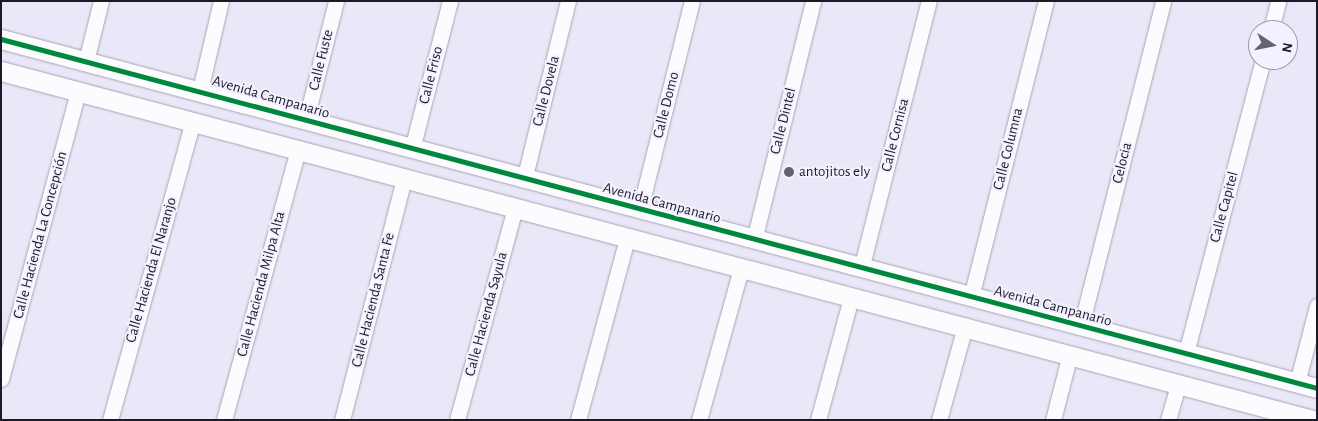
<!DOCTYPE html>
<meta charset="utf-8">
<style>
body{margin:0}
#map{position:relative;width:1318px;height:421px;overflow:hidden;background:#eae7f8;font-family:"Alegreya Sans",sans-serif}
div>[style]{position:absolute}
.roads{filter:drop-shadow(0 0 1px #a7a4b2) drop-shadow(0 0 1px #a7a4b2)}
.minor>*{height:15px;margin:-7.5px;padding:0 7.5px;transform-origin:7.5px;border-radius:7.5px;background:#fcfbfe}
.tertiary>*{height:19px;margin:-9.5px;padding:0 9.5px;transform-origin:9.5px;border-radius:9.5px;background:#fcfbfe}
.cycleway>*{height:5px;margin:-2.5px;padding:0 2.5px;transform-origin:2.5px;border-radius:2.5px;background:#00873e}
.dots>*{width:14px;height:14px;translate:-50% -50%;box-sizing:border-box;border:2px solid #f3f1ff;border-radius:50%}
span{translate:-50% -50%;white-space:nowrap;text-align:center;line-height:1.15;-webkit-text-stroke:4px #f3f1ff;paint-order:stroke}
.street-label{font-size:15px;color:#1c1a27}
.poi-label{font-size:15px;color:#1c1a27}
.left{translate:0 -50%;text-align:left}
.frame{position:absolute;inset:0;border:2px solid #1c1a27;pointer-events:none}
.north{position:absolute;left:1248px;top:20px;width:50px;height:50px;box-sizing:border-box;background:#f3f1ff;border:1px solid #9d9ba9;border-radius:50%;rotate:101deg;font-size:14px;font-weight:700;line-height:20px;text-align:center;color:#1c1a27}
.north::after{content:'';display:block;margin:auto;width:18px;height:22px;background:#646270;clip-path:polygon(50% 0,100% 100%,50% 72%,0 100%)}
</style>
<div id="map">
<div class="roads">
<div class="minor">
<div style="left:1271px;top:30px;width:30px;rotate:-76deg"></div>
<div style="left:86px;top:61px;width:62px;rotate:-76deg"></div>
<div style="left:200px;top:90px;width:91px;rotate:-76.7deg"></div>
<div style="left:306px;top:119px;width:122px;rotate:-75.7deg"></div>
<div style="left:412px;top:149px;width:153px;rotate:-75.6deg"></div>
<div style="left:524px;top:180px;width:184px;rotate:-76.2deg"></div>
<div style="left:640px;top:209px;width:214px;rotate:-76deg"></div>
<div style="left:754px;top:240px;width:246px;rotate:-76.1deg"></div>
<div style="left:861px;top:269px;width:276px;rotate:-75.8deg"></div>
<div style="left:971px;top:297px;width:305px;rotate:-75.8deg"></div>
<div style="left:1081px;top:326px;width:335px;rotate:-75.8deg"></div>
<div style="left:1186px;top:353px;width:303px;rotate:-75.3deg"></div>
<div style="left:1px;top:379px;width:297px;rotate:-75deg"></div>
<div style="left:1297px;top:383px;width:80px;rotate:-75.4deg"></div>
<div style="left:110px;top:420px;width:310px;rotate:-74.5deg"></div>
<div style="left:224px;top:420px;width:281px;rotate:-74.7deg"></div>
<div style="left:342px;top:420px;width:249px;rotate:-75.6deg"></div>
<div style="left:457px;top:420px;width:220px;rotate:-74.7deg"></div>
<div style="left:578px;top:420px;width:188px;rotate:-74.9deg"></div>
<div style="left:699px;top:420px;width:157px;rotate:-74.5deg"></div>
<div style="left:818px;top:420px;width:126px;rotate:-74.9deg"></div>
<div style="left:939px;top:420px;width:98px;rotate:-74.5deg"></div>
<div style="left:1053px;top:420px;width:68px;rotate:-75.6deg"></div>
<div style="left:1168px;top:420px;width:37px;rotate:-74deg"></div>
</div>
<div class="tertiary">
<div style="left:1px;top:39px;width:1361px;rotate:14.85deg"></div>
<div style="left:1px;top:71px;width:1358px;rotate:14.9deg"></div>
</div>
</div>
<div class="cycleway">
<div style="left:1px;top:39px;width:1361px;rotate:14.85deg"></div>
</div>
<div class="dots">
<div style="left:789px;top:172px;background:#646270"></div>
</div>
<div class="street-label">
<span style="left:321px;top:60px;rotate:-76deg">Calle Fuste</span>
<span style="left:431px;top:75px;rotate:-76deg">Calle Friso</span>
<span style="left:546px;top:91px;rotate:-76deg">Calle Dovela</span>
<span style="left:271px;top:97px;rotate:16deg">Avenida Campanario</span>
<span style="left:666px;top:105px;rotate:-76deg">Calle Domo</span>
<span style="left:783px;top:121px;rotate:-76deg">Calle Dintel</span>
<span style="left:895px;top:135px;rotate:-76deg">Calle Cornisa</span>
<span style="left:1008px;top:149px;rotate:-76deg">Calle Columna</span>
<span style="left:1122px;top:163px;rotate:-76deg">Celocia</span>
<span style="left:662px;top:203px;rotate:15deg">Avenida Campanario</span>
<span style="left:1224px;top:207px;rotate:-75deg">Calle Capitel</span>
<span style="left:40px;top:235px;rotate:-75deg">Calle Hacienda La Concepción</span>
<span style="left:151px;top:270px;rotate:-74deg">Calle Hacienda El Naranjo</span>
<span style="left:261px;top:284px;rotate:-75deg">Calle Hacienda Milpa Alta</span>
<span style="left:373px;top:300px;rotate:-76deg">Calle Hacienda Santa Fe</span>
<span style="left:1053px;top:306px;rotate:15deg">Avenida Campanario</span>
<span style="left:486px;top:314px;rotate:-75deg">Calle Hacienda Sayula</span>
</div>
<div class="poi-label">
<span class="left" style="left:799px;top:172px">antojitos ely</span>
</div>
<div class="frame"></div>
<div class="north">N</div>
</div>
